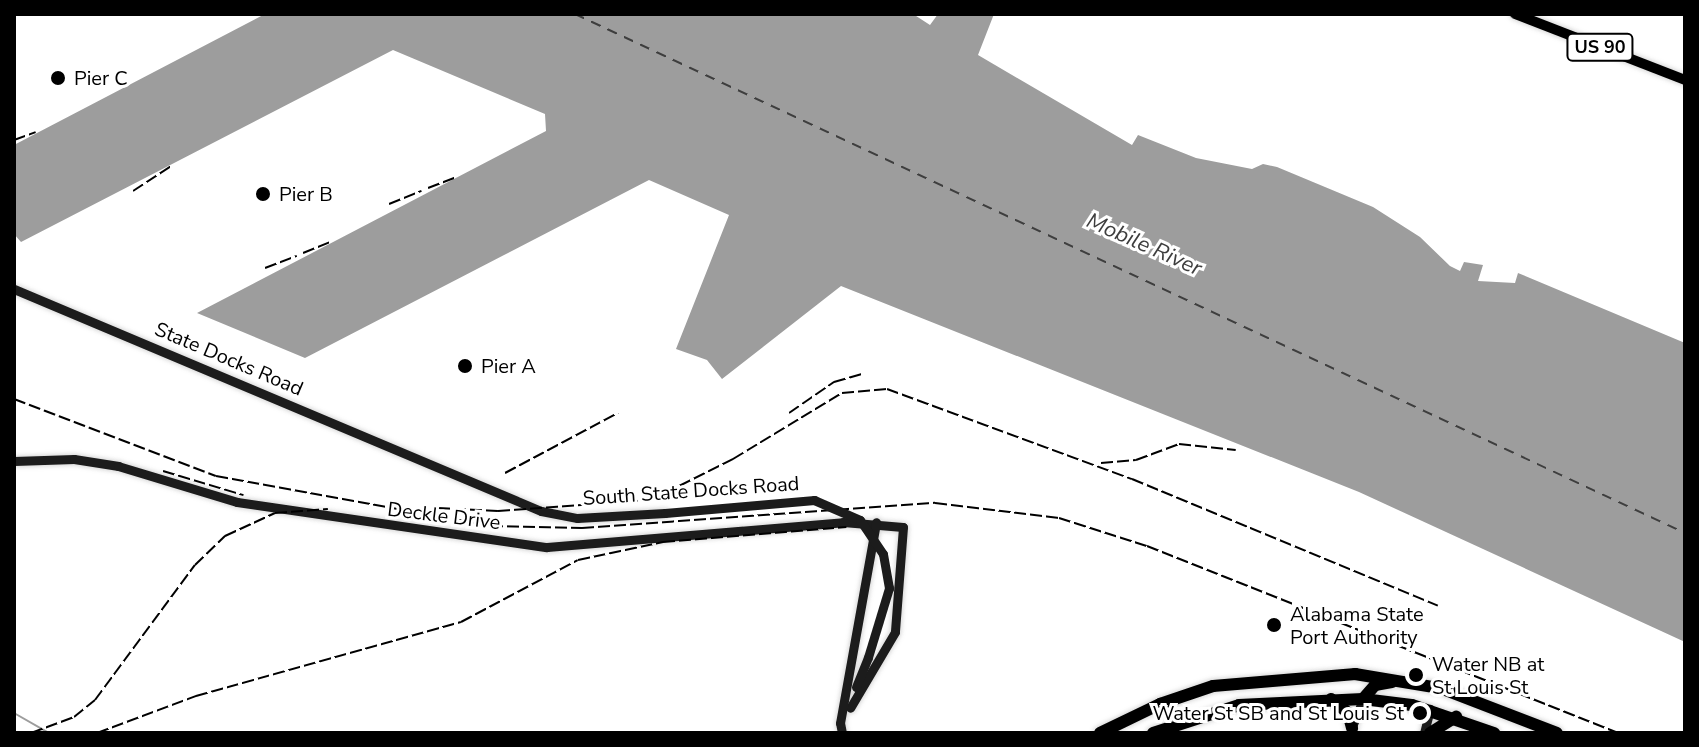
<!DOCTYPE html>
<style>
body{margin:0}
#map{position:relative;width:1699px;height:747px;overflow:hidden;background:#fff;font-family:"Nunito Sans",sans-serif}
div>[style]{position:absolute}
.water>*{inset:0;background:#9d9d9d}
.stream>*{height:2px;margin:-1px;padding:0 1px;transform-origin:1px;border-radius:1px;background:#9d9d9d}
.ferry>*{height:2px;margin-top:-1px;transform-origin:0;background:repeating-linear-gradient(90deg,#3e3e3e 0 10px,transparent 0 18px)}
.roads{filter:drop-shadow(0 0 2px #dbdbdb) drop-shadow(0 0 2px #dbdbdb)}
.secondary>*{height:9px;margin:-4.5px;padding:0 4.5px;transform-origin:4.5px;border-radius:4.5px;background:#1c1c1c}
.primary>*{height:10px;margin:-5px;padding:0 5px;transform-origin:5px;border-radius:5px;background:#000}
.highway>*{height:12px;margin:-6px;padding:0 6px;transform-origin:6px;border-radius:6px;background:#000}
.rail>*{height:2px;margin-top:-1px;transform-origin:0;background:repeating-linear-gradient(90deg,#000 0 12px,transparent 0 16px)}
.secondary-bridge>*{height:9px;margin:-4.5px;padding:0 4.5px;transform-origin:4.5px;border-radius:4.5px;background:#1c1c1c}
.dots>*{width:22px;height:22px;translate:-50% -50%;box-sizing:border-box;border:4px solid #fff;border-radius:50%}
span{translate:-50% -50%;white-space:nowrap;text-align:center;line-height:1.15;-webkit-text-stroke:6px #fff;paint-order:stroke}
.shield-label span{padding:2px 6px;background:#fff;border:2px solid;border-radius:6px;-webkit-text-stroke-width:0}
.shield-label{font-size:18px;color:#000;font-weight:700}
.poi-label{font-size:20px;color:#000}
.left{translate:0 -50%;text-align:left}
.right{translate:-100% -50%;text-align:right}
.street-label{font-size:20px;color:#000}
.water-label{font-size:22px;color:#3e3e3e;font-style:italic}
.frame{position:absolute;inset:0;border:16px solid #000;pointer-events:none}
</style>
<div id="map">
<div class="water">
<div style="clip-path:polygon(265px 14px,913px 14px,930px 25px,938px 14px,994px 14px,978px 55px,1132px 145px,1138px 135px,1196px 158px,1252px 169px,1263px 164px,1277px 167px,1373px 207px,1420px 237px,1450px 266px,1460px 271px,1464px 262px,1483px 265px,1478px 281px,1515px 283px,1518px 273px,1685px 343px,1685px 642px,1359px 492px,841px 286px,722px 379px,707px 360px,676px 349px,729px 215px,649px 180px,305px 358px,197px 313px,546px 131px,545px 114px,393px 50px,21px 242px,14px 234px,14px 145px)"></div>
</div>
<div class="stream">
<div style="left:14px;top:713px;width:40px;rotate:29.7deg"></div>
</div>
<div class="ferry">
<div style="left:575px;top:14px;width:1225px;rotate:25.06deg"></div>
</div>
<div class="roads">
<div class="secondary">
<div style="left:14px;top:289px;width:572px;rotate:22.84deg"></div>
<div style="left:541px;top:511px;width:37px;rotate:11deg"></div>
<div style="left:577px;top:518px;width:88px;rotate:-3.3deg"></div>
<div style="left:14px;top:461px;width:60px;rotate:-1.9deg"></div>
<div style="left:74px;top:459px;width:45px;rotate:9deg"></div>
<div style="left:118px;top:466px;width:124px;rotate:16.8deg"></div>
<div style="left:237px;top:502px;width:313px;rotate:8.3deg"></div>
<div style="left:547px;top:547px;width:297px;rotate:-4.8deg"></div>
<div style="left:843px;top:522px;width:60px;rotate:4.8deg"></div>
<div style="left:903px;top:527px;width:105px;rotate:94.4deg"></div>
<div style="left:895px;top:632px;width:88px;rotate:120.6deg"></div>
<div style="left:856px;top:687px;width:32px;rotate:-68deg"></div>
<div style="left:1351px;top:729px;width:32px;rotate:-68deg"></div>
<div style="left:842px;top:733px;width:10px;rotate:-101deg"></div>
<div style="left:840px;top:723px;width:204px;rotate:-79.8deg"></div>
<div style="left:1424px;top:733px;width:25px;rotate:-76deg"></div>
</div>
<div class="primary">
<div style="left:1515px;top:14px;width:182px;rotate:21.2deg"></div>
</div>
<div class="highway">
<div style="left:1331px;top:699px;width:22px;rotate:39deg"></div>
<div style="left:1348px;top:713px;width:16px;rotate:75deg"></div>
<div style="left:1363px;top:699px;width:18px;rotate:-49deg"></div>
<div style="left:1375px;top:685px;width:17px;rotate:-10deg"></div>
<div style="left:1100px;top:733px;width:67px;rotate:-25.8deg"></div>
<div style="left:1160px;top:704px;width:56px;rotate:-18.8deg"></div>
<div style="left:1213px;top:686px;width:143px;rotate:-4.8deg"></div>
<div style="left:1355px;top:674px;width:86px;rotate:9.4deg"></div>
<div style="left:1440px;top:688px;width:125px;rotate:21deg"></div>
<div style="left:1153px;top:733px;width:90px;rotate:-18deg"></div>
<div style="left:1239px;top:705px;width:124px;rotate:-2.8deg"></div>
<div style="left:1363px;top:699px;width:49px;rotate:7deg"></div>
<div style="left:1412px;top:705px;width:87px;rotate:18.9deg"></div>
<div style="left:1430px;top:733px;width:31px;rotate:-32deg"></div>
</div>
</div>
<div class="rail">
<div style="left:14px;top:140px;width:23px;rotate:-20deg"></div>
<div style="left:428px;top:188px;width:30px;rotate:-21deg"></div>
<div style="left:133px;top:191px;width:45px;rotate:-33.3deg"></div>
<div style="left:389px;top:204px;width:35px;rotate:-22deg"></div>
<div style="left:303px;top:253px;width:31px;rotate:-22deg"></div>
<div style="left:265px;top:268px;width:34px;rotate:-21deg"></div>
<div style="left:14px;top:399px;width:216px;rotate:20.9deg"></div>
<div style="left:216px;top:476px;width:280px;rotate:10.3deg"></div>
<div style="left:491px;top:526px;width:91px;rotate:1.3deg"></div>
<div style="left:582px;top:528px;width:354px;rotate:-4.1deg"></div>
<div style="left:935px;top:503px;width:125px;rotate:6.9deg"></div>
<div style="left:1059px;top:518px;width:92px;rotate:17.7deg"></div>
<div style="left:1147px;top:546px;width:507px;rotate:21.65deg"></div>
<div style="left:789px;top:413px;width:55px;rotate:-34.6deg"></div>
<div style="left:834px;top:382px;width:29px;rotate:-16deg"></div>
<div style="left:1101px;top:463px;width:35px;rotate:-5deg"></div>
<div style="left:1136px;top:460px;width:46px;rotate:-20.4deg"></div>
<div style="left:1179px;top:444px;width:57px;rotate:6deg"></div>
<div style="left:163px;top:471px;width:84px;rotate:16.7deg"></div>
<div style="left:505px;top:473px;width:128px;rotate:-28deg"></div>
<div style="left:438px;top:508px;width:60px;rotate:2.9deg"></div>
<div style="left:498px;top:511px;width:153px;rotate:-4.1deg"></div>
<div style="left:651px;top:500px;width:92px;rotate:-26.6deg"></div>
<div style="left:733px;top:459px;width:127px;rotate:-31.2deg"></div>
<div style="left:842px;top:393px;width:45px;rotate:-5.1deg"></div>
<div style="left:887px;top:389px;width:261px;rotate:20.2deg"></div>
<div style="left:1132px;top:479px;width:331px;rotate:22.5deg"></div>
<div style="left:31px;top:733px;width:46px;rotate:-20.4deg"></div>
<div style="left:74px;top:717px;width:27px;rotate:-39deg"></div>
<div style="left:95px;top:700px;width:168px;rotate:-53.5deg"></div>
<div style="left:195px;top:565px;width:42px;rotate:-44deg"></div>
<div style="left:225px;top:536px;width:55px;rotate:-24.7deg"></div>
<div style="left:275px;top:513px;width:53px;rotate:-4.3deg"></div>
<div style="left:97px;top:733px;width:106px;rotate:-20.5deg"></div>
<div style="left:196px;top:696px;width:275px;rotate:-15.6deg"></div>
<div style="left:461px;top:622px;width:132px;rotate:-27.9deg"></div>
<div style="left:578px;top:560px;width:87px;rotate:-12deg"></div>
<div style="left:663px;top:542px;width:184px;rotate:-4.7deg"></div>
</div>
<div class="secondary-bridge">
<div style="left:665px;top:513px;width:150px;rotate:-5deg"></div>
<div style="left:814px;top:500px;width:50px;rotate:23.5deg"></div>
<div style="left:860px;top:520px;width:41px;rotate:55.9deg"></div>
<div style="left:883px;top:554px;width:35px;rotate:80deg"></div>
<div style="left:889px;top:588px;width:72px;rotate:106.9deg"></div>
</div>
<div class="dots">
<div style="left:58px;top:78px;background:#000"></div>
<div style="left:263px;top:194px;background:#000"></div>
<div style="left:465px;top:366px;background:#000"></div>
<div style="left:1274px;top:625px;background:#000"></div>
<div style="left:1416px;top:675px;background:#000"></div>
<div style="left:1420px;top:713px;background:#000"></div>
</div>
<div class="shield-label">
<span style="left:1600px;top:47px">US 90</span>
</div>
<div class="poi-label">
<span class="left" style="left:74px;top:78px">Pier C</span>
<span class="left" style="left:279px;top:194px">Pier B</span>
<span class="left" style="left:481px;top:366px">Pier A</span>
<span class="left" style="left:1290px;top:626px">Alabama State<br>Port Authority</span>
<span class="left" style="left:1432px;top:676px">Water NB at<br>St Louis St</span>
<span class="right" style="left:1404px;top:713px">Water St SB and St Louis St</span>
</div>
<div class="street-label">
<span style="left:229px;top:359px;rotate:23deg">State Docks Road</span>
<span style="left:691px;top:491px;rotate:-4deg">South State Docks Road</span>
<span style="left:444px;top:516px;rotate:7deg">Deckle Drive</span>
</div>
<div class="water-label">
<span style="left:1144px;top:245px;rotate:24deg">Mobile River</span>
</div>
<div class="frame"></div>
</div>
